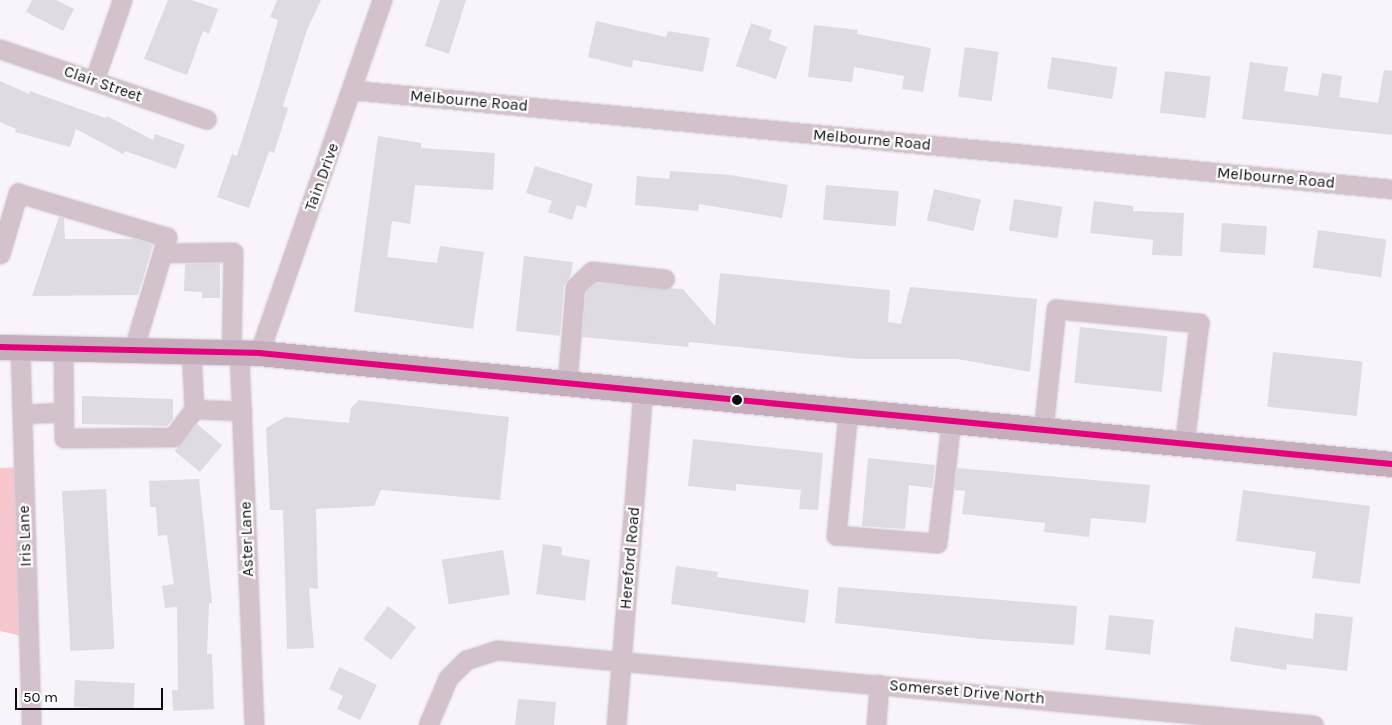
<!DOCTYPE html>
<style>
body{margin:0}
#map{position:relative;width:1392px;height:725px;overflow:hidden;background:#f9f4fb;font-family:Karla,sans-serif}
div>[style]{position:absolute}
.forest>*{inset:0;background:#f7c7cd}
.building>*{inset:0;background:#dedbe2;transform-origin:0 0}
.roads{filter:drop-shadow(0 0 1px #d3d0d5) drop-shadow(0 0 1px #d3d0d5)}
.minor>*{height:19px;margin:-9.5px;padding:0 9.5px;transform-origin:9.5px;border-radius:9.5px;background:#d3c1cb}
.major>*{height:25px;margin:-12.5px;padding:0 12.5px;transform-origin:12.5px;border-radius:12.5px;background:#c5adbb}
.bus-1>*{height:6px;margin:-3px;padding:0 3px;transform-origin:3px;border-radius:3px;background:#e5007d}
.dots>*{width:14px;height:14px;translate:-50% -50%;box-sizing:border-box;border:2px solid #fff;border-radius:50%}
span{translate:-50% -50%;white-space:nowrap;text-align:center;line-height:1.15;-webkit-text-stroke:4.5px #fff;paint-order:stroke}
.street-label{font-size:16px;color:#0f0c11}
.scale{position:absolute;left:15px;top:688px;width:148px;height:22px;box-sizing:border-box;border:2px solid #0f0c11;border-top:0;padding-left:6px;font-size:15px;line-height:18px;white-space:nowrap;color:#0f0c11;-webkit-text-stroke:4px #fff;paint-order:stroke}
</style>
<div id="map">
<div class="forest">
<div style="clip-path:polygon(23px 467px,29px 638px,0 631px,0 468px)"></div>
</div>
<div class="building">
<div style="clip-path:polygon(32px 0,56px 0,74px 9px,63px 31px,26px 12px)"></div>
<div style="clip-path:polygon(168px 0,191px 0,218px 9px,209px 34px,203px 31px,187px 75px,144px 59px)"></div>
<div style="clip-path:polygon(277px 0,321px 0,307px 30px,283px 106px,288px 108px,274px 153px,269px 151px,249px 208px,217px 197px,232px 154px,237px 156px,259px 86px,278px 20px,270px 17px)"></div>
<div style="clip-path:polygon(440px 0,466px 0,449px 54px,425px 46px)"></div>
<div style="clip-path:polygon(596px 21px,666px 37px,668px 31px,710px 38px,703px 72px,633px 60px,632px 68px,588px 57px)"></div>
<div style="clip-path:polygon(751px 23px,772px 30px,769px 40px,787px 47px,776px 79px,736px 66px)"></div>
<div style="clip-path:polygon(814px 25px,858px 30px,857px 34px,931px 48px,923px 92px,902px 89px,904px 76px,854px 67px,852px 82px,808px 77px)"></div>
<div style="left:965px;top:47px;width:34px;height:50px;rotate:8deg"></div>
<div style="left:1052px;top:57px;width:66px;height:32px;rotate:9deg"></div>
<div style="clip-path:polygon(1250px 62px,1288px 67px,1284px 91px,1318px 96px,1322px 73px,1342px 76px,1339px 97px,1378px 103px,1384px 70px,1392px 71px,1392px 135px,1242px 119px)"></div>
<div style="left:1165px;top:71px;width:46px;height:42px;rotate:7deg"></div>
<div style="clip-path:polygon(0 81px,29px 94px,30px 91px,105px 118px,107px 116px,153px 140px,155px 134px,185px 145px,176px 169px,125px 151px,123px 154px,76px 129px,70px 147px,15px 132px,16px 129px,0 122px)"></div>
<div style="clip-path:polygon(378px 136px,421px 143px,421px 148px,495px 153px,493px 190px,415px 185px,410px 224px,392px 221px,387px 257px,437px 263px,440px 246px,484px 252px,473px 329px,354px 312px)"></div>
<div style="clip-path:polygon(535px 166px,593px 184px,586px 208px,577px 205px,572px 220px,548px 212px,552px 201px,526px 193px)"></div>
<div style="clip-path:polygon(670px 171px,731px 175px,788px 185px,782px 218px,699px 204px,698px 211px,635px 205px,637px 176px,669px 179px)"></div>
<div style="left:826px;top:185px;width:73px;height:35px;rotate:5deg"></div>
<div style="left:934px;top:189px;width:48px;height:32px;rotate:13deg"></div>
<div style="left:1014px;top:199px;width:49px;height:32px;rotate:9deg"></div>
<div style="clip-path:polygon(1094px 201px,1133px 206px,1133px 211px,1184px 213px,1182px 256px,1152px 255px,1153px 240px,1090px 233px)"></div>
<div style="clip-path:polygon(59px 217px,64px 218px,65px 239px,135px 239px,153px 245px,138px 295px,32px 296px)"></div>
<div style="left:1222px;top:223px;width:45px;height:29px;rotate:4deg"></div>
<div style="left:1318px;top:230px;width:69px;height:38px;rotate:8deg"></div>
<div style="clip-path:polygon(524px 256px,573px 262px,571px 275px,564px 286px,560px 336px,516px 331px)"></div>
<div style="clip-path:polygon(220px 263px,220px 298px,202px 298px,202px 292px,184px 291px,185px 264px)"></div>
<div style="clip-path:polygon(720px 273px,890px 290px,888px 322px,901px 324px,910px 287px,1037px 299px,1030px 372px,957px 359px,859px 359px,689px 342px,688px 347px,582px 337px,586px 292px,596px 283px,683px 289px,715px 326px)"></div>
<div style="left:1080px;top:327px;width:88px;height:56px;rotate:6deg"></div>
<div style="left:1273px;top:352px;width:90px;height:55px;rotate:6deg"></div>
<div style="clip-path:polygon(82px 396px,173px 399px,173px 419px,167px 426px,82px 424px)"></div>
<div style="clip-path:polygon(359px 400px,509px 417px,500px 500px,381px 490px,374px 506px,316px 509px,318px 589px,309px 588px,314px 648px,287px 649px,283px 510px,270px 510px,266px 428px,285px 417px,349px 423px,351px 408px)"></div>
<div style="left:197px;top:424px;width:33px;height:35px;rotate:40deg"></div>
<div style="clip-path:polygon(693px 439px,823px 453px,818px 510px,799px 509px,801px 490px,736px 484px,736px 491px,688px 486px)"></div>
<div style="clip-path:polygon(868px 458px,935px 465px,932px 488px,909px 485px,905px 529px,862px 526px)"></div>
<div style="clip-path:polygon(957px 468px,1150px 485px,1146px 523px,1091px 518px,1089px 537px,1044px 532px,1045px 523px,962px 514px,965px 491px,954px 490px)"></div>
<div style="clip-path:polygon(199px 479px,212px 603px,209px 603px,207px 654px,212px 654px,214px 709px,173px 711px,172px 690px,178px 690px,177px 607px,165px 608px,162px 586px,174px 584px,167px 535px,158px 536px,156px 507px,150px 507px,149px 481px)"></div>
<div style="left:106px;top:489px;width:160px;height:44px;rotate:87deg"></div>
<div style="clip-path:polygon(1243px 490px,1370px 506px,1360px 584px,1312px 578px,1316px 552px,1236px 541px)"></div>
<div style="clip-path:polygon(543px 544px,562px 547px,561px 555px,590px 560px,585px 601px,536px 594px)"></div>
<div style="left:503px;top:550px;width:45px;height:62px;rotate:81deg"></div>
<div style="clip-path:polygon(676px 566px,718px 572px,717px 577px,809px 590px,805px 623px,671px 604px)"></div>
<div style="clip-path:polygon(838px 587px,1077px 606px,1074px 645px,980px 639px,835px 623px)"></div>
<div style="left:388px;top:606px;width:35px;height:41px;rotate:37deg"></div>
<div style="clip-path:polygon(1315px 613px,1353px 617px,1347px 671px,1287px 664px,1286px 670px,1230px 661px,1235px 627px,1313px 639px)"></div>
<div style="left:1109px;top:615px;width:45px;height:35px;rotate:6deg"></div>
<div style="clip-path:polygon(339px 667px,377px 685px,360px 720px,337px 709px,343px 696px,329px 689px)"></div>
<div style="left:75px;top:680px;width:60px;height:27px;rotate:3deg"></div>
<div style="clip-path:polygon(518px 699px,556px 702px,554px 725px,515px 725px)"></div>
</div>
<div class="roads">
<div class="minor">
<div style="left:0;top:49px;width:218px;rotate:18.8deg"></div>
<div style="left:94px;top:81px;width:86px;rotate:-70.9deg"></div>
<div style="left:353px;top:90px;width:1044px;rotate:5.44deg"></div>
<div style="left:162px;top:253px;width:71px;rotate:-0.8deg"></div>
<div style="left:233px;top:252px;width:100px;rotate:91.1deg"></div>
<div style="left:0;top:254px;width:64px;rotate:-73.6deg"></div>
<div style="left:18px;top:193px;width:155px;rotate:16.5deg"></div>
<div style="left:167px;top:237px;width:116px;rotate:106.6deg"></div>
<div style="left:20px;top:348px;width:377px;rotate:88.3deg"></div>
<div style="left:63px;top:349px;width:89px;rotate:89.4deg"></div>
<div style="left:64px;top:438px;width:109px;rotate:-0.5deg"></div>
<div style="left:173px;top:437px;width:35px;rotate:-53deg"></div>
<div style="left:194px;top:409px;width:59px;rotate:-92.9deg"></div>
<div style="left:239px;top:352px;width:373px;rotate:87.7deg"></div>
<div style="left:259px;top:353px;width:374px;rotate:-70.8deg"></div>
<div style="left:567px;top:383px;width:96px;rotate:-85.2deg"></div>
<div style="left:575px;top:287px;width:23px;rotate:-43deg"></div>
<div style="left:592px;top:271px;width:73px;rotate:6.3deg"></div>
<div style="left:194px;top:409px;width:48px;rotate:2.4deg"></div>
<div style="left:848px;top:411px;width:125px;rotate:95.5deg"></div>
<div style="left:836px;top:535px;width:101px;rotate:4.5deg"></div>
<div style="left:937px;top:543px;width:122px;rotate:-83.4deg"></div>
<div style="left:22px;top:414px;width:42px;rotate:-2.7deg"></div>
<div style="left:1043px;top:431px;width:123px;rotate:-83.9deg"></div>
<div style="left:1056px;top:309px;width:144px;rotate:5.6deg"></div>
<div style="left:1199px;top:323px;width:123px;rotate:97deg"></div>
<div style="left:428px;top:725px;width:51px;rotate:-66.9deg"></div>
<div style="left:448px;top:678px;width:25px;rotate:-45deg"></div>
<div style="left:466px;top:660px;width:33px;rotate:-18deg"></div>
<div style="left:497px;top:650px;width:820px;rotate:5.25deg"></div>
<div style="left:616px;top:725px;width:335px;rotate:-85.4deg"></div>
<div style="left:876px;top:725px;width:41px;rotate:-85.8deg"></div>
</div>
<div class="major">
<div style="left:0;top:347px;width:259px;rotate:1.3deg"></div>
<div style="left:259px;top:353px;width:1138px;rotate:5.6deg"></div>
</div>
</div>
<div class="bus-1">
<div style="left:0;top:347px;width:259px;rotate:1.3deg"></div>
<div style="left:259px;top:353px;width:1138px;rotate:5.6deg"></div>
</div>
<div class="dots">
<div style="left:737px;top:400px;background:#0f0c11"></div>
</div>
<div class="street-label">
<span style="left:103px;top:84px;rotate:19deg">Clair Street</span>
<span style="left:469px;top:101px;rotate:5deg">Melbourne Road</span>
<span style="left:872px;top:140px;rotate:5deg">Melbourne Road</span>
<span style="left:322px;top:177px;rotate:-70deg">Tain Drive</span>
<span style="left:1276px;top:178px;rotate:5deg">Melbourne Road</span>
<span style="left:25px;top:536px;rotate:-92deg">Iris Lane</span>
<span style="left:247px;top:539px;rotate:-92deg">Aster Lane</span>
<span style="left:630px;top:558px;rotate:-85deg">Hereford Road</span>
<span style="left:967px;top:692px;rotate:5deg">Somerset Drive North</span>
</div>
<div class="scale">50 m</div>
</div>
